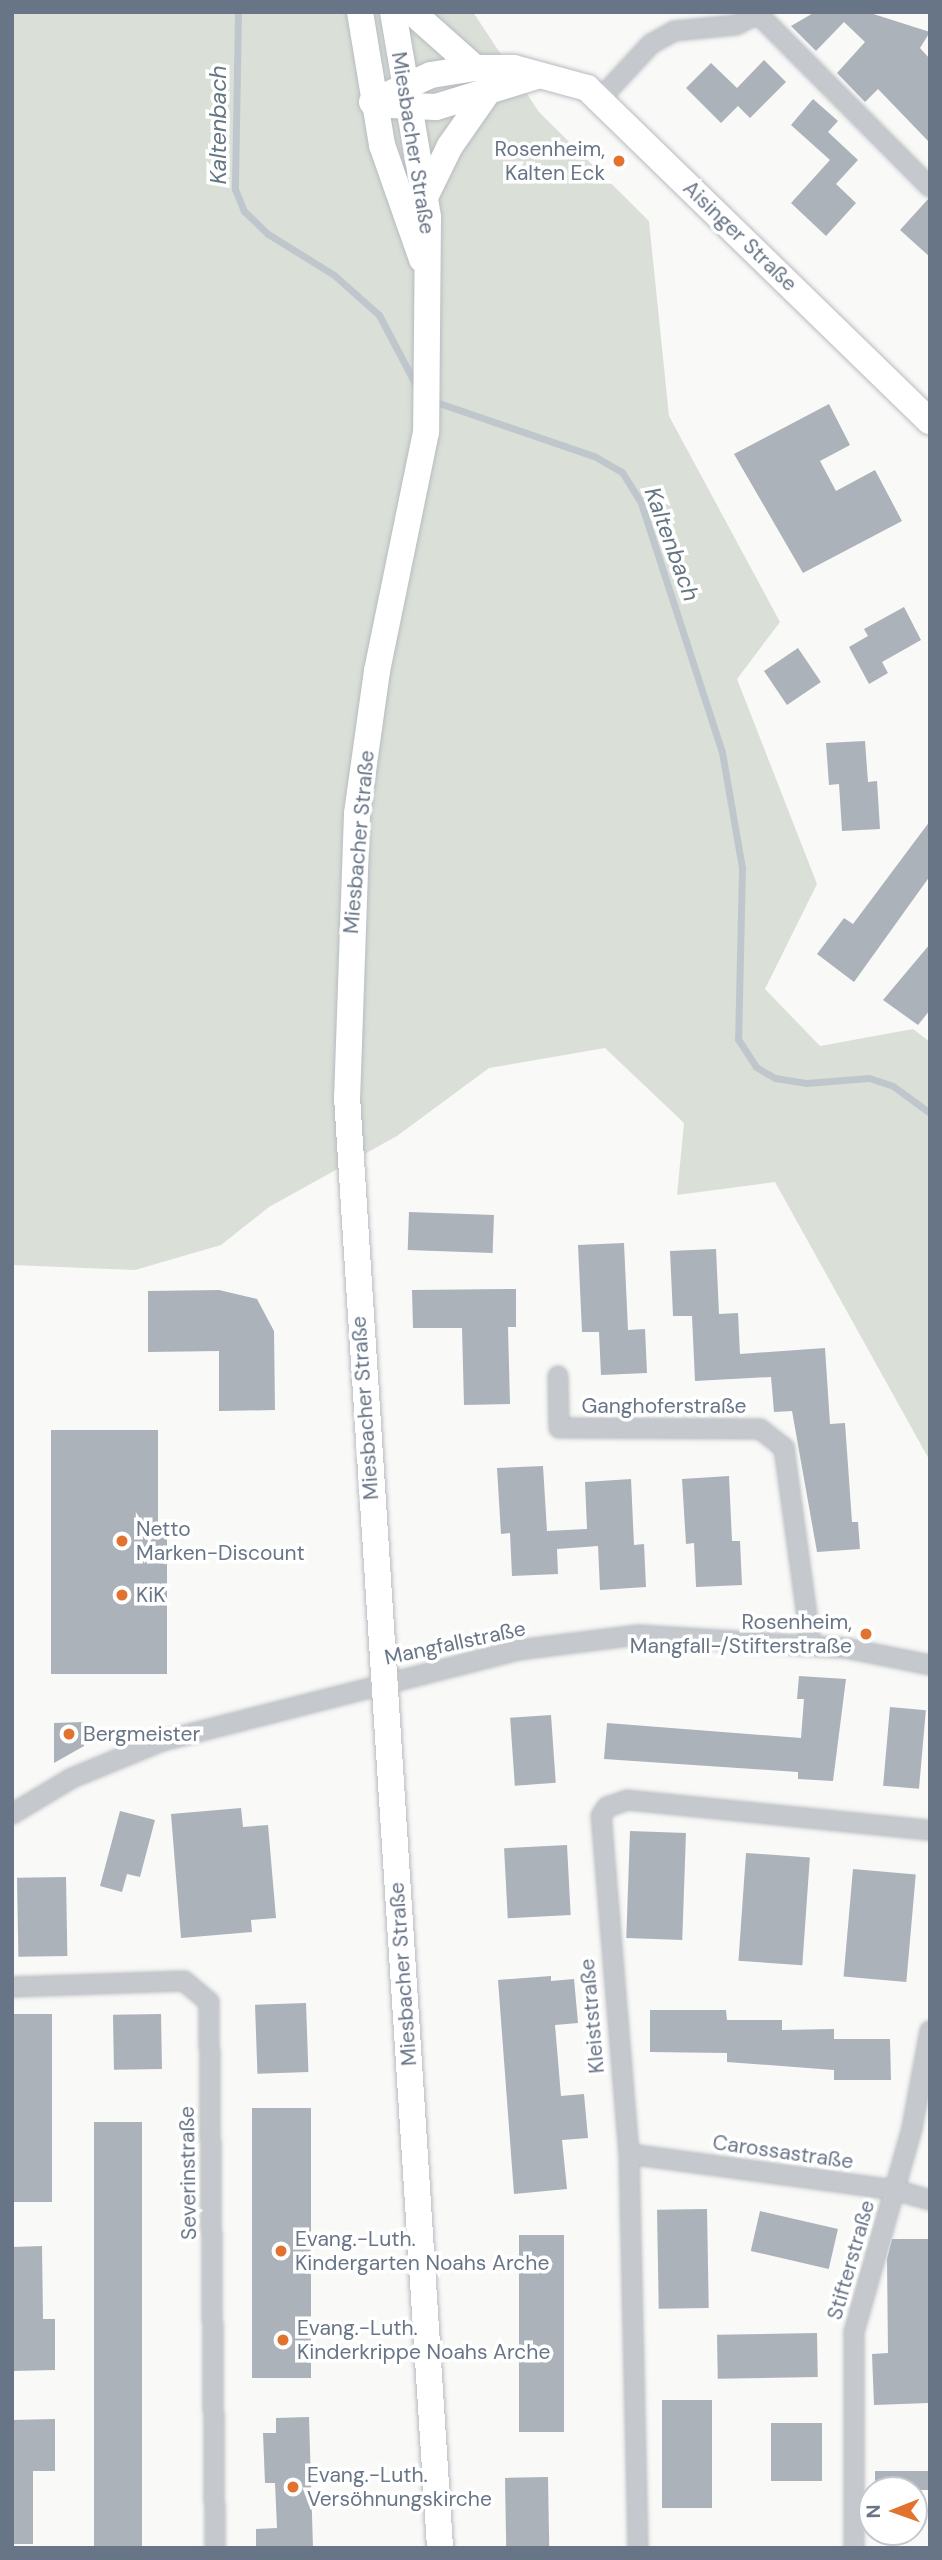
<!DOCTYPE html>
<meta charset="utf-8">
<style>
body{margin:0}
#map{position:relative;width:942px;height:2560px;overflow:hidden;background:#f9f9f7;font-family:"DM Sans",sans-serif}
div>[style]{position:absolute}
.green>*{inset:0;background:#dae0d8}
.stream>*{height:7px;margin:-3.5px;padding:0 3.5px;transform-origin:3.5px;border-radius:3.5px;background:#bfc7cd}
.building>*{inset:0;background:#abb2b9;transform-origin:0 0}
.roads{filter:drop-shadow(0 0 2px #b7bbc1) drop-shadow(0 0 2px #b7bbc1)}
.street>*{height:18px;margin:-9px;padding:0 9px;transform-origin:9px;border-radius:9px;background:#c5c8cc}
.secondary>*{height:26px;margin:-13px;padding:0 13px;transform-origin:13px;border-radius:13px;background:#fff}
.dots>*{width:19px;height:19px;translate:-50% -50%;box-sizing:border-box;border:4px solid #fff;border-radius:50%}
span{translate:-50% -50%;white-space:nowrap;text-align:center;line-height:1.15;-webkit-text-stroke:7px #fff;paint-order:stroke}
.street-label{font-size:21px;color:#687587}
.poi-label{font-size:21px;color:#687587}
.right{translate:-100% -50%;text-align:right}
.left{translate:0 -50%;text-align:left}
.water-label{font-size:23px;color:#647682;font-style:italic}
.frame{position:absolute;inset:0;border:14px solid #687587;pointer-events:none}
.north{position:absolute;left:858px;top:2476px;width:70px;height:70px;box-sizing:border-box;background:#fff;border:2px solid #c3c8cf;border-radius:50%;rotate:269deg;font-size:19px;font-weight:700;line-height:28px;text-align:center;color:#687587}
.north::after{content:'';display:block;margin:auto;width:24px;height:32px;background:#e1732e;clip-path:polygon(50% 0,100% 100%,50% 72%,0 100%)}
</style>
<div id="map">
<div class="green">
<div style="clip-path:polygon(12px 12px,473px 12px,539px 112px,649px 221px,669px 416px,780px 622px,737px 679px,817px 884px,765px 989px,820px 1046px,913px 1029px,930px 1042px,930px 1461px,775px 1182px,677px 1195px,684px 1123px,605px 1048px,489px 1068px,397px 1136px,269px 1207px,221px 1245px,135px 1270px,12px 1265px)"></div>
</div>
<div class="stream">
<div style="left:238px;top:12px;width:177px;rotate:91deg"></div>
<div style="left:235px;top:189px;width:24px;rotate:68deg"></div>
<div style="left:244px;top:211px;width:33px;rotate:44deg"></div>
<div style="left:268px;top:234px;width:78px;rotate:31.8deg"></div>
<div style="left:334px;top:275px;width:60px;rotate:41.6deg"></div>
<div style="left:379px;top:315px;width:81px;rotate:62.2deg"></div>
<div style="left:433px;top:401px;width:170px;rotate:18.9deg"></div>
<div style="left:594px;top:456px;width:32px;rotate:30deg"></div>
<div style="left:622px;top:472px;width:36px;rotate:58deg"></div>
<div style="left:641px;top:503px;width:262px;rotate:72deg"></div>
<div style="left:722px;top:752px;width:118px;rotate:80.2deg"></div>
<div style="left:742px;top:868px;width:171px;rotate:91.3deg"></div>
<div style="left:738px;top:1039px;width:33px;rotate:57deg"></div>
<div style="left:756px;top:1067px;width:22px;rotate:30deg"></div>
<div style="left:775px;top:1078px;width:31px;rotate:9deg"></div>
<div style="left:806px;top:1083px;width:63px;rotate:-4.5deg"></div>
<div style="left:869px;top:1078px;width:25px;rotate:18deg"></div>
<div style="left:893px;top:1086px;width:46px;rotate:36.1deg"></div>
</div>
<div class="building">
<div style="clip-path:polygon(815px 12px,867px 12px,930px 32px,920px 48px,930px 59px,930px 143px,878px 89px,865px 102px,837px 73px,865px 42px,844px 22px,816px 51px,791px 26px)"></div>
<div style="clip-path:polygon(764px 60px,786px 82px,750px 118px,738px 106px,721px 123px,686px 88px,711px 63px,737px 88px)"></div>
<div style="clip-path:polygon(813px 99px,838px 121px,828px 132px,858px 160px,836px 184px,856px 203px,826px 236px,791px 203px,830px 160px,791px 125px)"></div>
<div style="clip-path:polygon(929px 198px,930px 198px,930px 257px,900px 230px)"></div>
<div style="clip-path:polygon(829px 404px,850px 445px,820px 461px,836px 491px,875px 470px,902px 521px,803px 573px,734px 454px)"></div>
<div style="clip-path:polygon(904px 607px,921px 640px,882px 662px,888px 673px,869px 684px,849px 647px,868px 636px,864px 629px)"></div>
<div style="left:798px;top:648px;width:41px;height:41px;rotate:56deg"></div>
<div style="clip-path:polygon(865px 741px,868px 782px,877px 781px,880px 829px,842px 831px,839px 784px,829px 785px,826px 743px)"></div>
<div style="clip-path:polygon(930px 821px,930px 876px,854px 982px,817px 954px,844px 918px,853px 924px)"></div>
<div style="clip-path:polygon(930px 944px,930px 1010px,918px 1025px,883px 1000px)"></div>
<div style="left:409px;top:1212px;width:85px;height:38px;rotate:2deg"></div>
<div style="clip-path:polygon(624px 1243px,628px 1330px,645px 1329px,647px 1373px,601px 1375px,599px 1332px,582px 1332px,578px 1245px)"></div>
<div style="clip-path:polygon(716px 1249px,719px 1314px,738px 1313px,740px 1354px,825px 1348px,830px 1424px,845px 1423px,852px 1522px,858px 1522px,860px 1549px,817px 1552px,792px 1411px,774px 1412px,771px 1377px,695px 1381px,692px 1316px,673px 1316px,670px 1251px)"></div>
<div style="clip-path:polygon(516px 1289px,516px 1327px,508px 1327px,510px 1404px,464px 1405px,462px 1328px,413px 1328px,412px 1290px)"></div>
<div style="clip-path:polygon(219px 1290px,257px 1299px,274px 1331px,275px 1410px,219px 1411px,219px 1351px,148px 1352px,148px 1291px)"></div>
<div style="clip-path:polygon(51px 1430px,158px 1430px,158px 1530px,167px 1530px,167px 1674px,51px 1674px)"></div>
<div style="clip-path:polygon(543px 1466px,547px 1531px,587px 1529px,585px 1482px,631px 1479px,634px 1545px,644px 1544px,646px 1587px,600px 1590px,598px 1546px,557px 1549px,558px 1574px,512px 1576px,510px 1533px,501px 1534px,497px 1468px)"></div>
<div style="clip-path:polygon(729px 1476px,732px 1541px,740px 1541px,742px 1585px,696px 1587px,694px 1543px,686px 1544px,682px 1479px)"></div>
<div style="clip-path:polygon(799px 1676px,846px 1679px,833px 1781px,798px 1779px,798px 1772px,604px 1759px,607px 1723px,801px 1738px,804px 1699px,797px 1699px)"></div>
<div style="left:890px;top:1707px;width:36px;height:79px;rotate:5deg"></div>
<div style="left:551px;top:1715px;width:68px;height:41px;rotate:86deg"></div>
<div style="clip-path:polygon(83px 1722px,84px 1746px,54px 1763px,54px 1723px)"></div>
<div style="clip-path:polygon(241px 1808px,243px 1827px,268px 1825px,276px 1918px,251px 1920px,252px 1932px,181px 1938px,171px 1814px)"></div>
<div style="clip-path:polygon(120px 1811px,155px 1820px,140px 1877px,127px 1874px,122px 1892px,100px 1886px)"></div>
<div style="left:630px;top:1831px;width:56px;height:107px;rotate:2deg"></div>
<div style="left:567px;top:1845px;width:70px;height:63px;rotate:87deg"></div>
<div style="left:746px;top:1853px;width:64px;height:108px;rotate:4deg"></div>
<div style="left:853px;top:1869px;width:63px;height:108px;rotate:5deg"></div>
<div style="left:66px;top:1877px;width:79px;height:49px;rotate:89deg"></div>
<div style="clip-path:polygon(551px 1976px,551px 1981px,574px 1979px,578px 2023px,555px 2025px,561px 2096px,584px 2094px,588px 2138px,562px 2140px,567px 2189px,514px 2194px,498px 1980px)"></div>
<div style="left:306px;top:2003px;width:69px;height:51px;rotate:88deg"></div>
<div style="clip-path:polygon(650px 2010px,726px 2010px,727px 2020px,782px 2020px,782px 2030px,834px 2029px,834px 2039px,890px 2039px,891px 2080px,834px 2080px,834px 2070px,727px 2062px,727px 2053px,650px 2052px)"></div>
<div style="left:12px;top:2014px;width:40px;height:188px"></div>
<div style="left:161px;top:2014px;width:55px;height:48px;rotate:89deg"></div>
<div style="left:311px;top:2108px;width:270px;height:59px;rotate:90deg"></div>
<div style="left:142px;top:2122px;width:426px;height:48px;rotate:90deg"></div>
<div style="left:707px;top:2209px;width:99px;height:50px;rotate:89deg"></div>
<div style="left:760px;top:2211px;width:80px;height:41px;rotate:13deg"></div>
<div style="left:564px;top:2235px;width:197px;height:45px;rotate:90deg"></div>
<div style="clip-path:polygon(892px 2239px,930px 2239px,928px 2403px,874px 2405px,872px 2354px,888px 2353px,887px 2259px)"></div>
<div style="clip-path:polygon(42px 2246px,43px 2319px,55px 2319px,55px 2370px,12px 2371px,12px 2247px)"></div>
<div style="left:817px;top:2333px;width:44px;height:100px;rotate:89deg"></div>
<div style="left:662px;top:2400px;width:50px;height:108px"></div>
<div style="clip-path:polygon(309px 2417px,313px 2548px,256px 2548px,256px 2529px,277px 2528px,275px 2483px,265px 2483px,263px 2433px,276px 2433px,276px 2418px)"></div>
<div style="clip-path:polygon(55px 2419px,55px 2471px,33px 2471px,33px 2544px,12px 2544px,12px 2420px)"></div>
<div style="left:771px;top:2423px;width:51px;height:58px"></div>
<div style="left:930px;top:2471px;width:19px;height:55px;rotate:90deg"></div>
<div style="left:548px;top:2477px;width:71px;height:43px;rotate:89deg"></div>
</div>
<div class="roads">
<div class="street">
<div style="left:601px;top:98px;width:74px;rotate:-47.2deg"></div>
<div style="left:651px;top:44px;width:26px;rotate:-29deg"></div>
<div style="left:674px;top:31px;width:62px;rotate:-5.5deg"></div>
<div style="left:736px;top:25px;width:25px;rotate:-27deg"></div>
<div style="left:758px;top:14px;width:244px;rotate:45.2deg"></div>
<div style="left:558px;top:1376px;width:52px;rotate:88.9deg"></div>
<div style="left:559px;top:1428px;width:201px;rotate:0.3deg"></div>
<div style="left:760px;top:1429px;width:31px;rotate:38deg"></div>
<div style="left:784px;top:1448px;width:199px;rotate:82.2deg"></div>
<div style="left:12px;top:1814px;width:70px;rotate:-31deg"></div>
<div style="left:72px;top:1778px;width:97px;rotate:-22.3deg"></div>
<div style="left:162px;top:1741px;width:367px;rotate:-14.3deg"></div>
<div style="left:518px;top:1650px;width:122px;rotate:-7.1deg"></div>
<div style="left:639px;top:1635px;width:206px;rotate:3.6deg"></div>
<div style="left:845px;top:1648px;width:87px;rotate:11.3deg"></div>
<div style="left:12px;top:1987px;width:172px;rotate:-2deg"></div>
<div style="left:184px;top:1981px;width:33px;rotate:40deg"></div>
<div style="left:209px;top:2002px;width:546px;rotate:89.37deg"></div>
<div style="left:629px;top:2154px;width:268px;rotate:7.7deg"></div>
<div style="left:895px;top:2190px;width:36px;rotate:16deg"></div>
<div style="left:638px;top:2548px;width:394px;rotate:-91.3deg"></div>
<div style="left:629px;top:2154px;width:339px;rotate:-94.7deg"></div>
<div style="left:601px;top:1816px;width:11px;rotate:-56deg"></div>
<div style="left:607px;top:1807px;width:21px;rotate:-19deg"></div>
<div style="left:627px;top:1800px;width:304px;rotate:5.7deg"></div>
<div style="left:854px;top:2548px;width:216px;rotate:-90deg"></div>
<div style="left:854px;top:2332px;width:212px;rotate:-74.1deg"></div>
<div style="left:912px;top:2128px;width:99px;rotate:-79.5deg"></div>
</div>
<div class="secondary">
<div style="left:360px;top:12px;width:135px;rotate:80.6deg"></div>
<div style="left:382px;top:145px;width:121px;rotate:70.7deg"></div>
<div style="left:393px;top:12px;width:208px;rotate:80.3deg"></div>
<div style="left:428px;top:217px;width:215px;rotate:90.5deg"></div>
<div style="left:426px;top:432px;width:244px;rotate:101.6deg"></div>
<div style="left:377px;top:671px;width:144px;rotate:98deg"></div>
<div style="left:357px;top:814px;width:283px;rotate:92deg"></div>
<div style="left:347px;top:1097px;width:1454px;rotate:86.33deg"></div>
<div style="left:412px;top:12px;width:84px;rotate:41.6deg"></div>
<div style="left:372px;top:102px;width:65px;rotate:-24.6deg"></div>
<div style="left:431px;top:75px;width:45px;rotate:-9deg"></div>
<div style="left:475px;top:68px;width:39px"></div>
<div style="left:514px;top:68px;width:76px;rotate:15.3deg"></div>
<div style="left:587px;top:88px;width:478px;rotate:44.2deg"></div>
<div style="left:391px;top:105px;width:45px;rotate:2.5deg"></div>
<div style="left:436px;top:107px;width:106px;rotate:-17.1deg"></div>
<div style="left:425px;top:197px;width:57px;rotate:-63.9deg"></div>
<div style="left:450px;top:146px;width:65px;rotate:-55.1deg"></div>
</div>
</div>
<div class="dots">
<div style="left:619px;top:161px;background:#e1732e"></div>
<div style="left:122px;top:1541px;background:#e1732e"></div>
<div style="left:122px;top:1595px;background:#e1732e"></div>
<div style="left:866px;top:1634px;background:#e1732e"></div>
<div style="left:69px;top:1734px;background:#e1732e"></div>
<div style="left:281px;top:2251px;background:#e1732e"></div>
<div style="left:283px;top:2340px;background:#e1732e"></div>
<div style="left:293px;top:2487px;background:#e1732e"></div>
</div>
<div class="street-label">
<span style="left:413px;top:143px;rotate:81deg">Miesbacher Straße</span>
<span style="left:740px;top:236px;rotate:44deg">Aisinger Straße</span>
<span style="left:359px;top:842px;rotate:-85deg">Miesbacher Straße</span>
<span style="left:664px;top:1406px">Ganghoferstraße</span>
<span style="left:365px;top:1408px;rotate:-94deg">Miesbacher Straße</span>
<span style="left:455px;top:1643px;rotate:-12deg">Mangfallstraße</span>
<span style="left:403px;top:1974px;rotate:-94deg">Miesbacher Straße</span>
<span style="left:592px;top:2016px;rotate:-95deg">Kleiststraße</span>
<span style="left:783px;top:2152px;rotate:8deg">Carossastraße</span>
<span style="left:188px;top:2173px;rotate:-91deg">Severinstraße</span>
<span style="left:851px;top:2260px;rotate:-74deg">Stifterstraße</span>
</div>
<div class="poi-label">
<span class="right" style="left:605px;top:161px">Rosenheim,<br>Kalten Eck</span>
<span class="left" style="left:136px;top:1541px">Netto<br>Marken-Discount</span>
<span class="left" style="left:136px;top:1595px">KiK</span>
<span class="right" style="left:852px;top:1634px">Rosenheim,<br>Mangfall-/Stifterstraße</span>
<span class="left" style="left:83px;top:1734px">Bergmeister</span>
<span class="left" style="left:295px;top:2251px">Evang.-Luth.<br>Kindergarten Noahs Arche</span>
<span class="left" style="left:297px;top:2340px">Evang.-Luth.<br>Kinderkrippe Noahs Arche</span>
<span class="left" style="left:307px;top:2487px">Evang.-Luth.<br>Versöhnungskirche</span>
</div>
<div class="water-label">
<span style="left:218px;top:125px;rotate:-90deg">Kaltenbach</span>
<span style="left:672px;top:544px;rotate:70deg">Kaltenbach</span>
</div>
<div class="frame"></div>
<div class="north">N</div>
</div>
